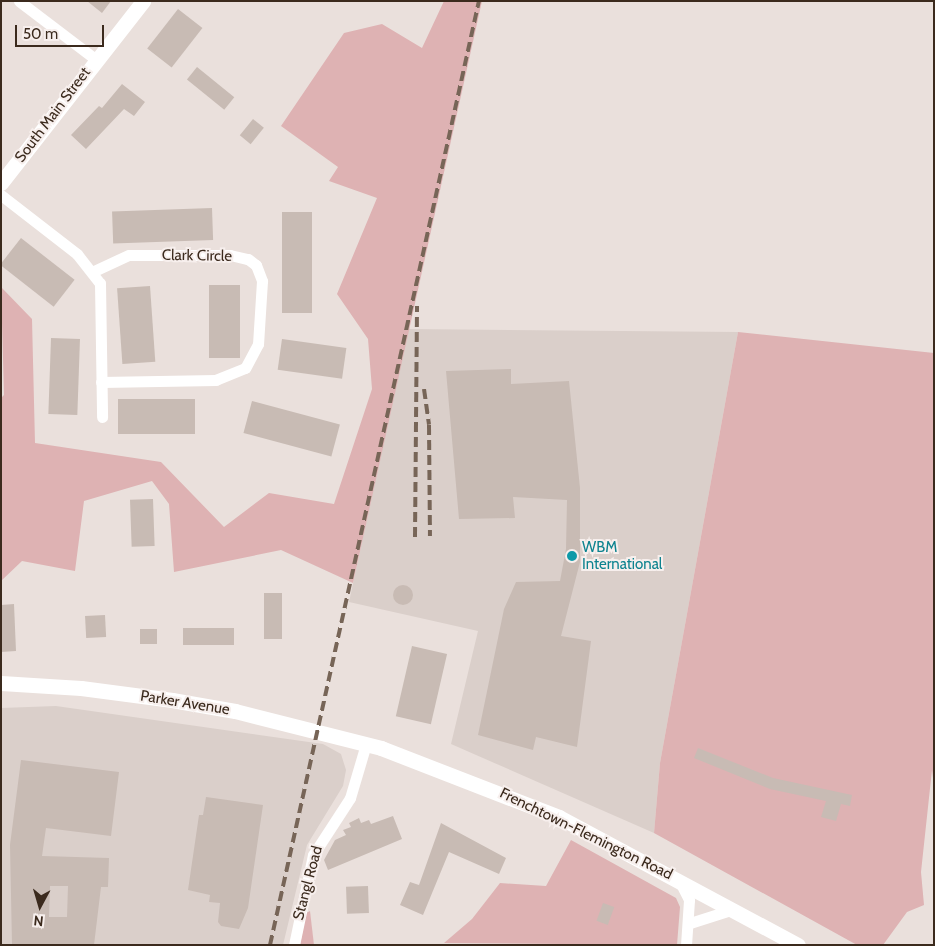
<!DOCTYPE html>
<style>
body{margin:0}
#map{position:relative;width:935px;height:946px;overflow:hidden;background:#eae0dc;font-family:Cabin,sans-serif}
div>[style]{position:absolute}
.built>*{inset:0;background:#dacfca}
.green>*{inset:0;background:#deb2b3}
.building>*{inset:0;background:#c8bbb4;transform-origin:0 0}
.round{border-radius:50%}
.minor>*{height:11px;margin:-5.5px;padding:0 5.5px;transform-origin:5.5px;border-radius:5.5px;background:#fff}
.tertiary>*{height:15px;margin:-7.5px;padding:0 7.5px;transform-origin:7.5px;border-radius:7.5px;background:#fff}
.secondary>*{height:15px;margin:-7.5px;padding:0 7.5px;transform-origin:7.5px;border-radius:7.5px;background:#fff}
.rail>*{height:4px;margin-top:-2px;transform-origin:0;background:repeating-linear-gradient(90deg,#776557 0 10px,transparent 0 15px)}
.dots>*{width:14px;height:14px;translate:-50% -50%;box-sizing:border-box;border:2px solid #f7efed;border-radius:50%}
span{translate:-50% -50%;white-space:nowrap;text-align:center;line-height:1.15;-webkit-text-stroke:4px #f7efed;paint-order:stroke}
.street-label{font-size:15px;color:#3b2a1d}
.culture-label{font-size:15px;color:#0d838f}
.left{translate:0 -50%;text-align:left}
.frame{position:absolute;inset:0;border:2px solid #3b2a1d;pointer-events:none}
.north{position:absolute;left:15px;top:881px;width:50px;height:50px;-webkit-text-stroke:4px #f7efed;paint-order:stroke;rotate:186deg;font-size:14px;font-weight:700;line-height:20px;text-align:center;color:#3b2a1d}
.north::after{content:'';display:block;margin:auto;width:18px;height:22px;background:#3b2a1d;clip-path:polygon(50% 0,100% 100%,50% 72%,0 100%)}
.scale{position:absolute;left:15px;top:25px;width:89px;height:22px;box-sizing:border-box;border:2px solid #3b2a1d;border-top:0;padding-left:6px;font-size:15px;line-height:18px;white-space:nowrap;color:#3b2a1d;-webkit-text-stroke:4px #f7efed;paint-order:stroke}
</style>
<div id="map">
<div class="built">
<div style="clip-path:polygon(408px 329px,738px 332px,660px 763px,654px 833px,451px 744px,478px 631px,349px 602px)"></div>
<div style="clip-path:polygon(56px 706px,323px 744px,341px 754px,346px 770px,343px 786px,307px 845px,283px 945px,1px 945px,1px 708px)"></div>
</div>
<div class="green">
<div style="clip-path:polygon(444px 1px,482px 1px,353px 583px,281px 550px,174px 572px,169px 504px,152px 481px,84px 501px,75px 571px,22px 561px,1px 581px,1px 398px,4px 395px,1px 287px,32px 319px,35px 443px,161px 462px,224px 527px,269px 493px,334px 504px,372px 389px,368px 339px,337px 294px,377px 198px,329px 181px,338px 167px,281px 126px,344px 33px,382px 24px,422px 48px)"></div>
<div style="clip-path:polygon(738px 332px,934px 353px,934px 786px,932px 770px,921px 872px,924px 905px,907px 912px,883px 945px,857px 945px,654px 833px,660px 763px)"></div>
<div style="clip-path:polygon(571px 840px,676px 898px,680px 907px,677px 945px,444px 943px,472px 919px,500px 883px,546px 886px)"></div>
<div style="clip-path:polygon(310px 911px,314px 945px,300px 945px,306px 913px)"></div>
</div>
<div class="building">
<div style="clip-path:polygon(87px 1px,111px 1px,102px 13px)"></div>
<div style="left:178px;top:9px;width:31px;height:50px;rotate:38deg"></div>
<div style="left:197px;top:67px;width:48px;height:16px;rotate:39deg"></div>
<div style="clip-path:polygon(122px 84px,145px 102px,134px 116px,124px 109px,86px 149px,71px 135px,99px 106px,102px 108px)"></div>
<div style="left:253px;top:119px;width:14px;height:21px;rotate:39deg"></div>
<div style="left:212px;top:208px;width:32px;height:100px;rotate:88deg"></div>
<div style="left:282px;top:212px;width:30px;height:101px"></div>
<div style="left:21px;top:238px;width:68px;height:34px;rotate:38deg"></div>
<div style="left:209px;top:285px;width:31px;height:73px"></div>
<div style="left:150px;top:286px;width:76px;height:33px;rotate:86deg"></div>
<div style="left:51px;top:338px;width:29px;height:76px;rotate:2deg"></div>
<div style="left:282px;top:339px;width:65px;height:31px;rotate:8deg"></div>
<div style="clip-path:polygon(511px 369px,511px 384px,569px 381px,580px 488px,580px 562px,561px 636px,591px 641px,577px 747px,536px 737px,533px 750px,478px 735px,504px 609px,516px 582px,560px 581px,566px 549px,567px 500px,513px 497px,515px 518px,459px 519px,446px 371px)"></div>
<div style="left:118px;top:399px;width:77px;height:35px"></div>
<div style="left:252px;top:401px;width:91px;height:33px;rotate:15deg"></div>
<div style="left:153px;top:499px;width:47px;height:23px;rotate:88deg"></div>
<div class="round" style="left:393px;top:585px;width:20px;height:20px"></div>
<div style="left:264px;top:593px;width:18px;height:46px"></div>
<div style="clip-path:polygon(14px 604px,16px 651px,1px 652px,1px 605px)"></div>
<div style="left:105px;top:615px;width:22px;height:20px;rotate:87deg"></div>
<div style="left:234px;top:628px;width:17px;height:51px;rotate:90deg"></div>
<div style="left:140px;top:629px;width:17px;height:15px"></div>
<div style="left:412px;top:646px;width:36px;height:72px;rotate:13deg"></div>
<div style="clip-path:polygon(698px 748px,773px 778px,852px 795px,850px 806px,841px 804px,836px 821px,821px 817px,826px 801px,770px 789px,694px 758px)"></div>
<div style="clip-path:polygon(evenodd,21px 760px,119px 772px,111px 836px,46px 828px,42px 856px,109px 858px,108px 887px,101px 887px,94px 945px,12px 945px,10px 845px,21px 760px,50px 886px,68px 886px,67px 917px,49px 917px,50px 886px)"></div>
<div style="clip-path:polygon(206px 797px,263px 805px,248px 908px,239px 929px,221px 926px,218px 922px,220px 903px,209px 902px,210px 895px,188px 890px,199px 815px,203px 815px)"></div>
<div style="clip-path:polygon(393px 816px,402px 839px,328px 870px,324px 860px,335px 840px,346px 835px,343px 830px,351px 827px,349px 823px,359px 818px,361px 823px,369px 820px,371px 824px)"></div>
<div style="clip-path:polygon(441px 823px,506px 858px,499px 874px,449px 852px,423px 915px,400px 905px,410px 882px,419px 885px)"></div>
<div style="left:368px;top:886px;width:27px;height:22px;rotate:88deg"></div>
<div style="left:603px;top:903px;width:12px;height:19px;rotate:20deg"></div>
</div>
<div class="minor">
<div style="left:19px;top:1px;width:96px;rotate:37.3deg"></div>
<div style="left:1px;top:195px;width:96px;rotate:37.8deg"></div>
<div style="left:77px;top:254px;width:37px;rotate:52deg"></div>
<div style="left:100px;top:283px;width:134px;rotate:89.1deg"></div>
<div style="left:94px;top:271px;width:38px;rotate:-25deg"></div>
<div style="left:129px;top:255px;width:101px"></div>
<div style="left:230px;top:255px;width:18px;rotate:13deg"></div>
<div style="left:248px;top:259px;width:10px;rotate:37deg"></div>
<div style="left:256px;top:265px;width:17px;rotate:69deg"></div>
<div style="left:262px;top:281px;width:63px;rotate:93.6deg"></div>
<div style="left:258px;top:344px;width:27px;rotate:118deg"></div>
<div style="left:245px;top:368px;width:31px;rotate:158deg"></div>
<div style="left:216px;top:380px;width:115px;rotate:179deg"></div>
<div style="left:680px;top:882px;width:20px;rotate:63deg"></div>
<div style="left:689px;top:900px;width:45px;rotate:93.8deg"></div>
<div style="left:690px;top:923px;width:46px;rotate:-17.7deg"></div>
<div style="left:294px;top:945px;width:92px;rotate:-78.1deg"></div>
<div style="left:313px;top:855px;width:68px;rotate:-57deg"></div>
<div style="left:350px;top:798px;width:56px;rotate:-73.5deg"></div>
</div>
<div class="tertiary">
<div style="left:1px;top:183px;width:231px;rotate:-52deg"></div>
</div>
<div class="secondary">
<div style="left:1px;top:683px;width:80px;rotate:3.6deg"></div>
<div style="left:81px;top:688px;width:92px;rotate:7.5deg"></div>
<div style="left:172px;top:700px;width:64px;rotate:9.9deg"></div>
<div style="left:235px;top:711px;width:151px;rotate:14.2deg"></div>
<div style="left:381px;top:748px;width:191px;rotate:21.2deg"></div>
<div style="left:559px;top:817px;width:271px;rotate:28.2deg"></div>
</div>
<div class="rail">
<div style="left:424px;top:389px;width:36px;rotate:82deg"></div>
<div style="left:429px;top:425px;width:111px;rotate:89.5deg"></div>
<div style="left:415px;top:537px;width:231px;rotate:-89.5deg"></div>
<div style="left:270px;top:945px;width:967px;rotate:-77.52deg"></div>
</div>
<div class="dots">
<div style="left:572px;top:556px;background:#0f9aa8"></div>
</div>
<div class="street-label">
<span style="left:53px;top:115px;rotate:-53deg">South Main Street</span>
<span style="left:197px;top:256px;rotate:1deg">Clark Circle</span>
<span style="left:185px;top:703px;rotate:9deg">Parker Avenue</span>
<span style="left:586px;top:834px;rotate:26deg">Frenchtown-Flemington Road</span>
<span style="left:308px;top:883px;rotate:-75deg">Stangl Road</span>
</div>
<div class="culture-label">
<span class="left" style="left:582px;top:556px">WBM<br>International</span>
</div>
<div class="frame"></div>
<div class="north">N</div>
<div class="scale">50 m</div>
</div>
